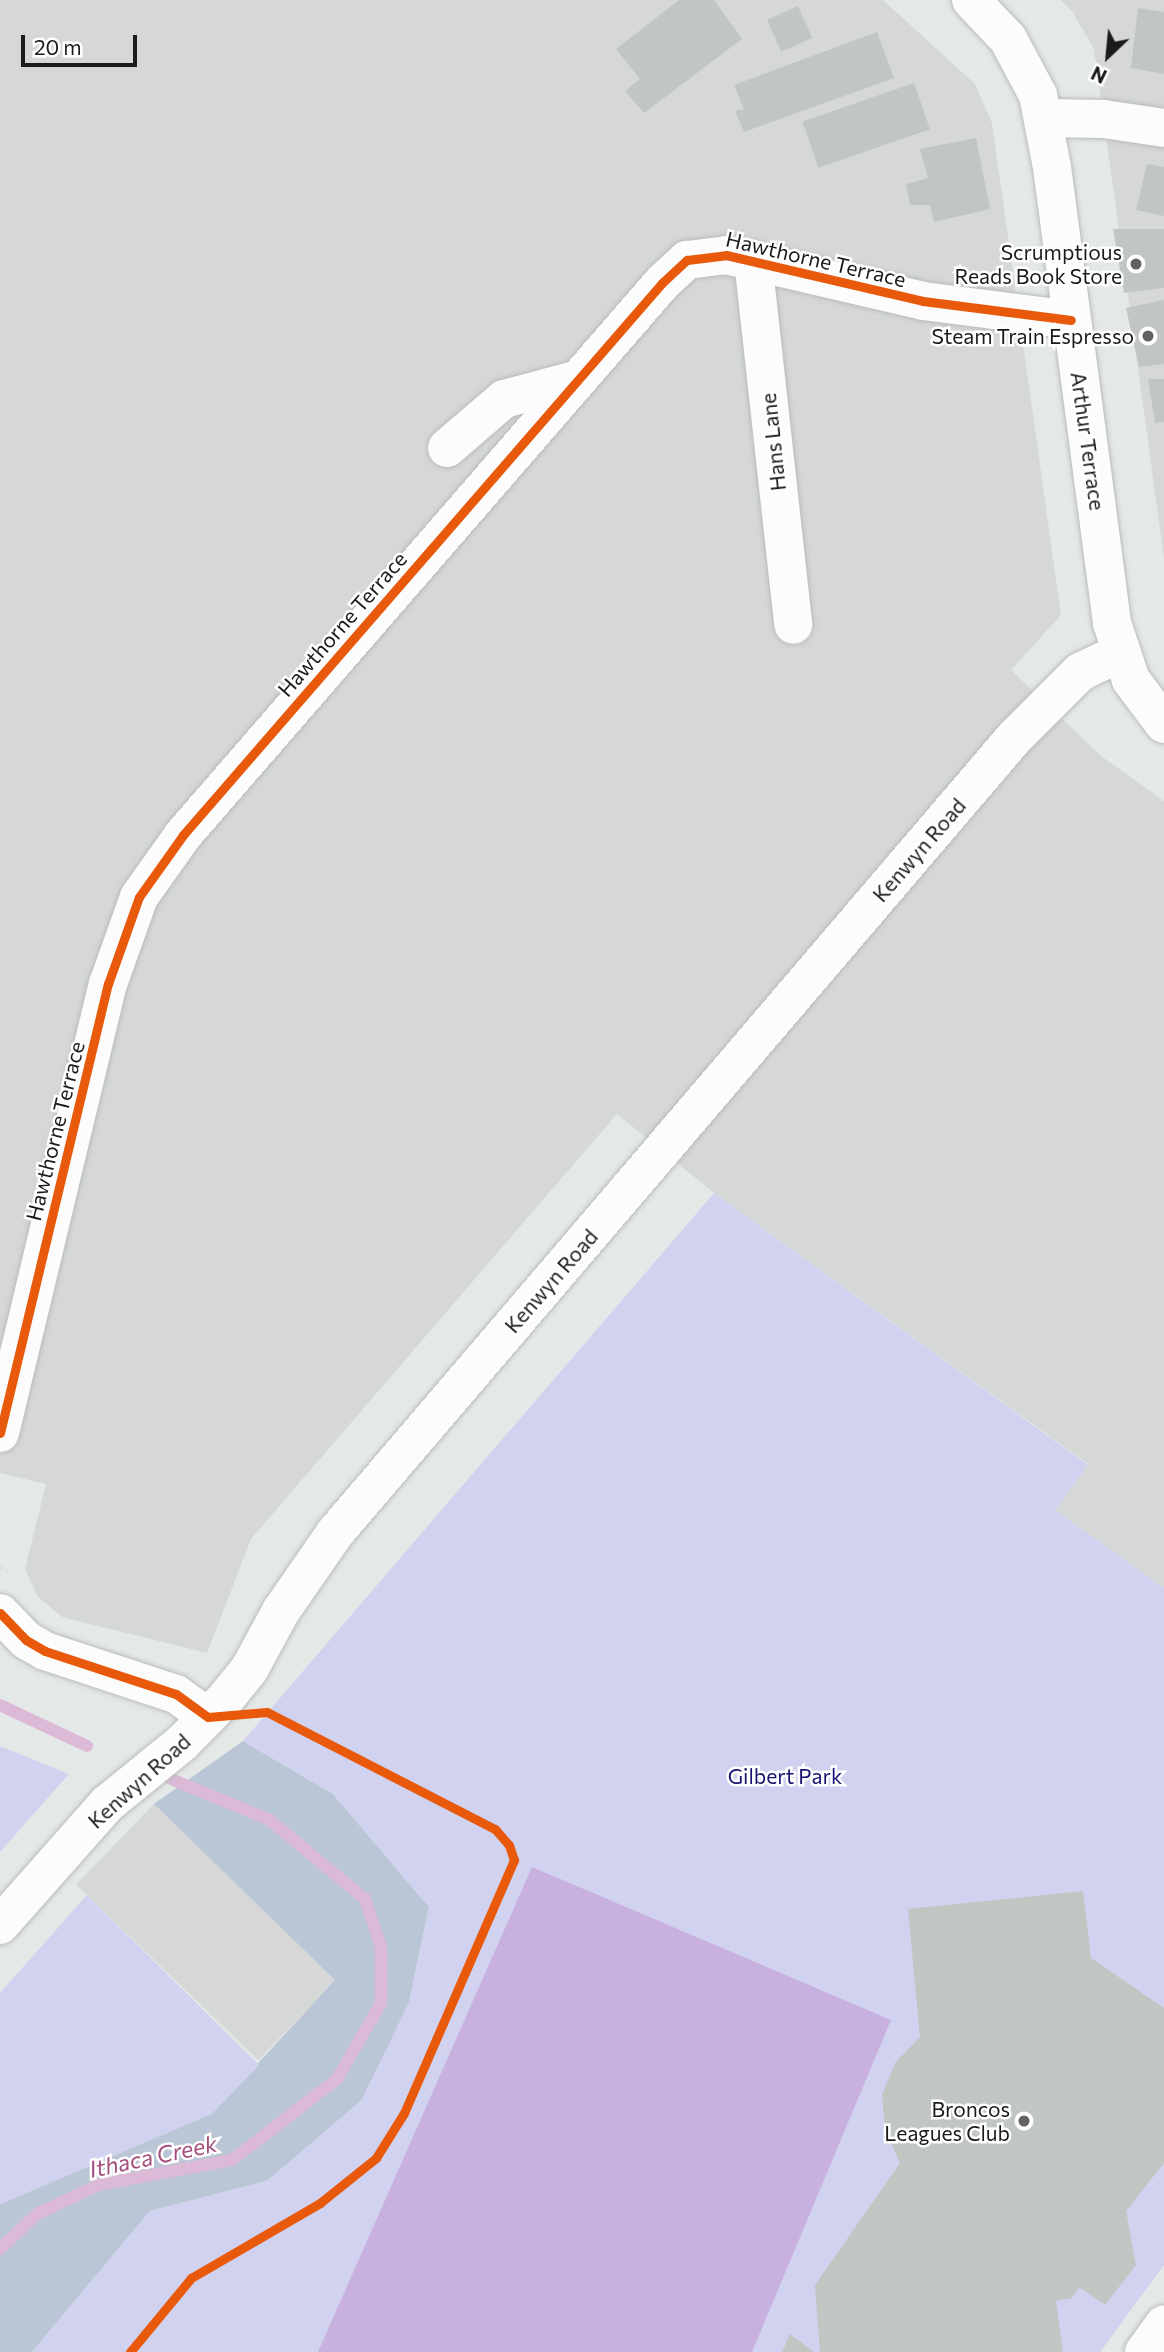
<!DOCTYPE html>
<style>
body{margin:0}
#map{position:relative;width:1164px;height:2352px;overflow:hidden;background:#e4e9e7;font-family:Commissioner,sans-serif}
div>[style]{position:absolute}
.residential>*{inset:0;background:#d5d8d7;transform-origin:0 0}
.forest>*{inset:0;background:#bac6d6}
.park>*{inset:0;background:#d1d2ef}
.pitch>*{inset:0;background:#c8b1de}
.stream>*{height:12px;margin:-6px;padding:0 6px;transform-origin:6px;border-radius:6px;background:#dcb9d6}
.building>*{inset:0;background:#c1c6c3;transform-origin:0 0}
.path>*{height:4.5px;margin-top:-2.25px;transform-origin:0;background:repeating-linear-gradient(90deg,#d8e8d9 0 3.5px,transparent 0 7px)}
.roads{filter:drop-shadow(0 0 2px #babcbc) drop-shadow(0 0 2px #babcbc)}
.minor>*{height:38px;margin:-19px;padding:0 19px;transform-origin:19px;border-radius:19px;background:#fbfcfb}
.cycleway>*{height:9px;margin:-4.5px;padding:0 4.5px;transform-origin:4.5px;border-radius:4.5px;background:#e8590c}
.dots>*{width:19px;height:19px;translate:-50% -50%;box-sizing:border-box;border:4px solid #fff;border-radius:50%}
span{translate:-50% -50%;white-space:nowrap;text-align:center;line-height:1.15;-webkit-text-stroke:5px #fff;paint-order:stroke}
.poi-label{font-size:21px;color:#1b1b1b}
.right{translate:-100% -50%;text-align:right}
.street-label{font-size:21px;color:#1b1b1b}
.park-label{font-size:21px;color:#151271}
.water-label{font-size:23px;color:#a44e7d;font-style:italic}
.north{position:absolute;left:1073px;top:21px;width:70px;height:70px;-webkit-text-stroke:5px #fff;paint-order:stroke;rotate:206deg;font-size:19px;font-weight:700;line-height:28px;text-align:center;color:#1b1b1b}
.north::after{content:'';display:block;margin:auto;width:24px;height:32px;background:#1b1b1b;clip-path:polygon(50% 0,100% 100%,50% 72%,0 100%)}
.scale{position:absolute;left:21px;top:35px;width:116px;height:32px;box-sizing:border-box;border:4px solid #1b1b1b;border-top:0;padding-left:9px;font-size:21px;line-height:24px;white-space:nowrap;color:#1b1b1b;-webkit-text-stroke:5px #fff;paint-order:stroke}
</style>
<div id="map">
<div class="residential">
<div style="clip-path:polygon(0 0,883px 0,975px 84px,992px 123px,1061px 615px,1011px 670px,1101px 756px,1164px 801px,1164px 1588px,1055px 1510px,1088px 1464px,714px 1193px,617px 1114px,251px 1539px,207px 1653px,62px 1617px,38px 1597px,25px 1569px,46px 1484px,0 1473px)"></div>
<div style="clip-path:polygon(1060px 0,1164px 0,1164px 558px,1094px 49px,1072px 11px)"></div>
<div style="left:154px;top:1804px;width:253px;height:112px;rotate:44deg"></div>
</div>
<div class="forest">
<div style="clip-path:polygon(243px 1741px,333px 1794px,429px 1907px,409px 2003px,362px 2100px,267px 2181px,150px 2211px,32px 2352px,0 2352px,0 2204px,211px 2114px,335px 1980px,154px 1804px)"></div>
</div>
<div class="park">
<div style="clip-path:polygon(714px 1193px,1088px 1465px,1055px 1510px,1164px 1588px,1164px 2265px,1100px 2352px,32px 2352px,150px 2211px,267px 2181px,362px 2100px,409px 2003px,429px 1907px,333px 1794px,243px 1741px)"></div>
<div style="clip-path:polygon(0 1746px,69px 1774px,0 1852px)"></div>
<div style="clip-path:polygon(87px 1895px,259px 2065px,212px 2114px,0 2204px,0 1993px)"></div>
</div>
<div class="pitch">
<div style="clip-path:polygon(532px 1867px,891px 2020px,752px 2352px,318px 2352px)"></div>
</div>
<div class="stream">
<div style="left:0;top:1705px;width:96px;rotate:25.2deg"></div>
<div style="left:0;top:2249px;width:51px;rotate:-43.4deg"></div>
<div style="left:37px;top:2214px;width:68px;rotate:-25.4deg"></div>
<div style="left:98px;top:2185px;width:136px;rotate:-10.6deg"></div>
<div style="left:232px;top:2160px;width:133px;rotate:-37.6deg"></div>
<div style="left:337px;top:2079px;width:88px;rotate:-59.9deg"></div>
<div style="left:381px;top:2003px;width:56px;rotate:-90deg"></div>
<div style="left:381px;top:1947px;width:51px;rotate:-108.4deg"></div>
<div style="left:365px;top:1899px;width:124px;rotate:-140.3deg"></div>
<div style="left:270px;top:1820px;width:113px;rotate:-157.5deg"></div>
</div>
<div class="building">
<div style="clip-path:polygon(679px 0,714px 0,742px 39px,644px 113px,625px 91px,640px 79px,616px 49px)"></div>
<div style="left:798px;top:6px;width:35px;height:34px;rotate:66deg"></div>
<div style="clip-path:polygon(1138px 8px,1164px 12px,1164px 74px,1131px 68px)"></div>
<div style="clip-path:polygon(877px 32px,894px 78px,744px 132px,735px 111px,744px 109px,734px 85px)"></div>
<div style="left:914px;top:83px;width:49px;height:118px;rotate:71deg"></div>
<div style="clip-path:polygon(976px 138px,990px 209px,934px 222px,930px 205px,910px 205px,906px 184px,928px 178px,920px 149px)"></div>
<div style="clip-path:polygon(1147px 164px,1164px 167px,1164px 216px,1136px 210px)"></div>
<div style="clip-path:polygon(1113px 229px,1164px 229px,1164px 288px,1124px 293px)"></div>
<div style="clip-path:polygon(1164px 300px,1164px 364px,1139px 367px,1126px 308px)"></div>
<div style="clip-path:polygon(1148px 379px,1164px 379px,1164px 422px,1155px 423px)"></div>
<div style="clip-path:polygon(1083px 1891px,1091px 1958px,1164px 2008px,1164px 2163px,1126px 2211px,1136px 2265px,1105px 2305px,1079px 2287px,1072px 2298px,1056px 2301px,1063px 2352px,820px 2352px,815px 2285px,900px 2163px,885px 2129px,882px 2095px,895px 2063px,920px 2037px,908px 1909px)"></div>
<div style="clip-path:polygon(790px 2334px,814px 2352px,782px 2352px)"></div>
</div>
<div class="path">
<div style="left:0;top:1566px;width:10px;rotate:29deg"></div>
</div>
<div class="roads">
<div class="minor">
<div style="left:971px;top:0;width:54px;rotate:46.5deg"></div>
<div style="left:1008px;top:39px;width:64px;rotate:61.8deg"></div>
<div style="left:1038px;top:95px;width:73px;rotate:79deg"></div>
<div style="left:1052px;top:167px;width:460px;rotate:82.5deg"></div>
<div style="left:1112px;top:623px;width:60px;rotate:71.6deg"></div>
<div style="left:1131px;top:680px;width:55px;rotate:53.1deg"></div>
<div style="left:1043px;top:118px;width:61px;rotate:0.9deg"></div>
<div style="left:1104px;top:119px;width:61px;rotate:8.5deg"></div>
<div style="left:753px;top:260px;width:367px;rotate:83.7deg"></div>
<div style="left:447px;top:448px;width:75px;rotate:-40.7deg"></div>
<div style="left:504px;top:399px;width:73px;rotate:-15deg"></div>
<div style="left:0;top:1433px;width:462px;rotate:-76.5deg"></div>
<div style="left:108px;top:984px;width:92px;rotate:-70.4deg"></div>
<div style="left:139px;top:897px;width:76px;rotate:-54.6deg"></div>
<div style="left:183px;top:835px;width:731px;rotate:-49.05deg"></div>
<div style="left:662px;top:283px;width:34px;rotate:-43deg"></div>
<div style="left:687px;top:260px;width:39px;rotate:-7deg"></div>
<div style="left:726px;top:255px;width:202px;rotate:13.1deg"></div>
<div style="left:923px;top:301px;width:149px;rotate:7.3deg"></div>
<div style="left:0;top:1613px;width:37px;rotate:46deg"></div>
<div style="left:26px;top:1640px;width:22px;rotate:30deg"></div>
<div style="left:45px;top:1651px;width:138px;rotate:18.2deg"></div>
<div style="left:176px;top:1694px;width:39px;rotate:36deg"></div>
<div style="left:0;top:1925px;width:162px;rotate:-48.5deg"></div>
<div style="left:107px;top:1804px;width:97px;rotate:-39.1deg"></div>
<div style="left:182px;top:1743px;width:63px;rotate:-45.6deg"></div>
<div style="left:226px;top:1698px;width:38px;rotate:-51deg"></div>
<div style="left:250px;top:1668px;width:65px;rotate:-61.5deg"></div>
<div style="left:281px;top:1611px;width:95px;rotate:-55.3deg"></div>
<div style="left:335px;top:1533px;width:1045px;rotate:-49.5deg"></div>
<div style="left:1014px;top:738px;width:93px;rotate:-45deg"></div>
<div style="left:1080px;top:672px;width:44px;rotate:-25.4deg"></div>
<div style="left:1144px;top:2352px;width:34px;rotate:-54deg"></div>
</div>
</div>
<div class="cycleway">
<div style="left:0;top:1433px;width:462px;rotate:-76.5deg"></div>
<div style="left:108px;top:984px;width:92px;rotate:-70.4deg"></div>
<div style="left:139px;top:897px;width:76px;rotate:-54.6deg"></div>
<div style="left:183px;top:835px;width:731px;rotate:-49.05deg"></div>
<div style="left:662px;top:283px;width:34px;rotate:-43deg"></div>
<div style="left:687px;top:260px;width:39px;rotate:-7deg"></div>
<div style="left:726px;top:255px;width:202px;rotate:13.1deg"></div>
<div style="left:923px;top:301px;width:149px;rotate:7.3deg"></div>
<div style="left:0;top:1613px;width:37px;rotate:46deg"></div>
<div style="left:26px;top:1640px;width:22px;rotate:30deg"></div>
<div style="left:45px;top:1651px;width:138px;rotate:18.2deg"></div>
<div style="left:176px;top:1694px;width:39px;rotate:36deg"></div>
<div style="left:208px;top:1717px;width:59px;rotate:-4.8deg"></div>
<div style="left:267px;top:1712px;width:256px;rotate:27.2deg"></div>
<div style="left:495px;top:1829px;width:21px;rotate:49deg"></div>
<div style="left:509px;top:1845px;width:16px;rotate:72deg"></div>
<div style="left:514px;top:1860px;width:276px;rotate:113.5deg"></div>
<div style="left:404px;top:2113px;width:53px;rotate:121.9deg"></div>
<div style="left:376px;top:2158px;width:72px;rotate:141.2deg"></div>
<div style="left:320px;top:2203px;width:149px;rotate:149.8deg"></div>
<div style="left:191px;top:2278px;width:96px;rotate:129.5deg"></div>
</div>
<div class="dots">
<div style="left:1136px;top:264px;background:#616362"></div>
<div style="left:1148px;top:336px;background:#616362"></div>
<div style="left:1024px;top:2121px;background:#616362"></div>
</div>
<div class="poi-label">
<span class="right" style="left:1122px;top:264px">Scrumptious<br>Reads Book Store</span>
<span class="right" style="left:1134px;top:336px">Steam Train Espresso</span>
<span class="right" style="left:1010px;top:2121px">Broncos<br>Leagues Club</span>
</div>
<div class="street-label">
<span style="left:816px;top:259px;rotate:13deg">Hawthorne Terrace</span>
<span style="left:1088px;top:441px;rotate:82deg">Arthur Terrace</span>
<span style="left:773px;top:442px;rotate:-96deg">Hans Lane</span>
<span style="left:342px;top:624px;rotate:-49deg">Hawthorne Terrace</span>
<span style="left:919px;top:850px;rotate:-49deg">Kenwyn Road</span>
<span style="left:55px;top:1131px;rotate:-76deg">Hawthorne Terrace</span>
<span style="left:551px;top:1281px;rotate:-49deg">Kenwyn Road</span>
<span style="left:139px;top:1781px;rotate:-42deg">Kenwyn Road</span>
</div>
<div class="park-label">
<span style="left:785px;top:1776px">Gilbert Park</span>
</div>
<div class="water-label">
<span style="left:153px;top:2156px;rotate:-12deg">Ithaca Creek</span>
</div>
<div class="north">N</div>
<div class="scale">20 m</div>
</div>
